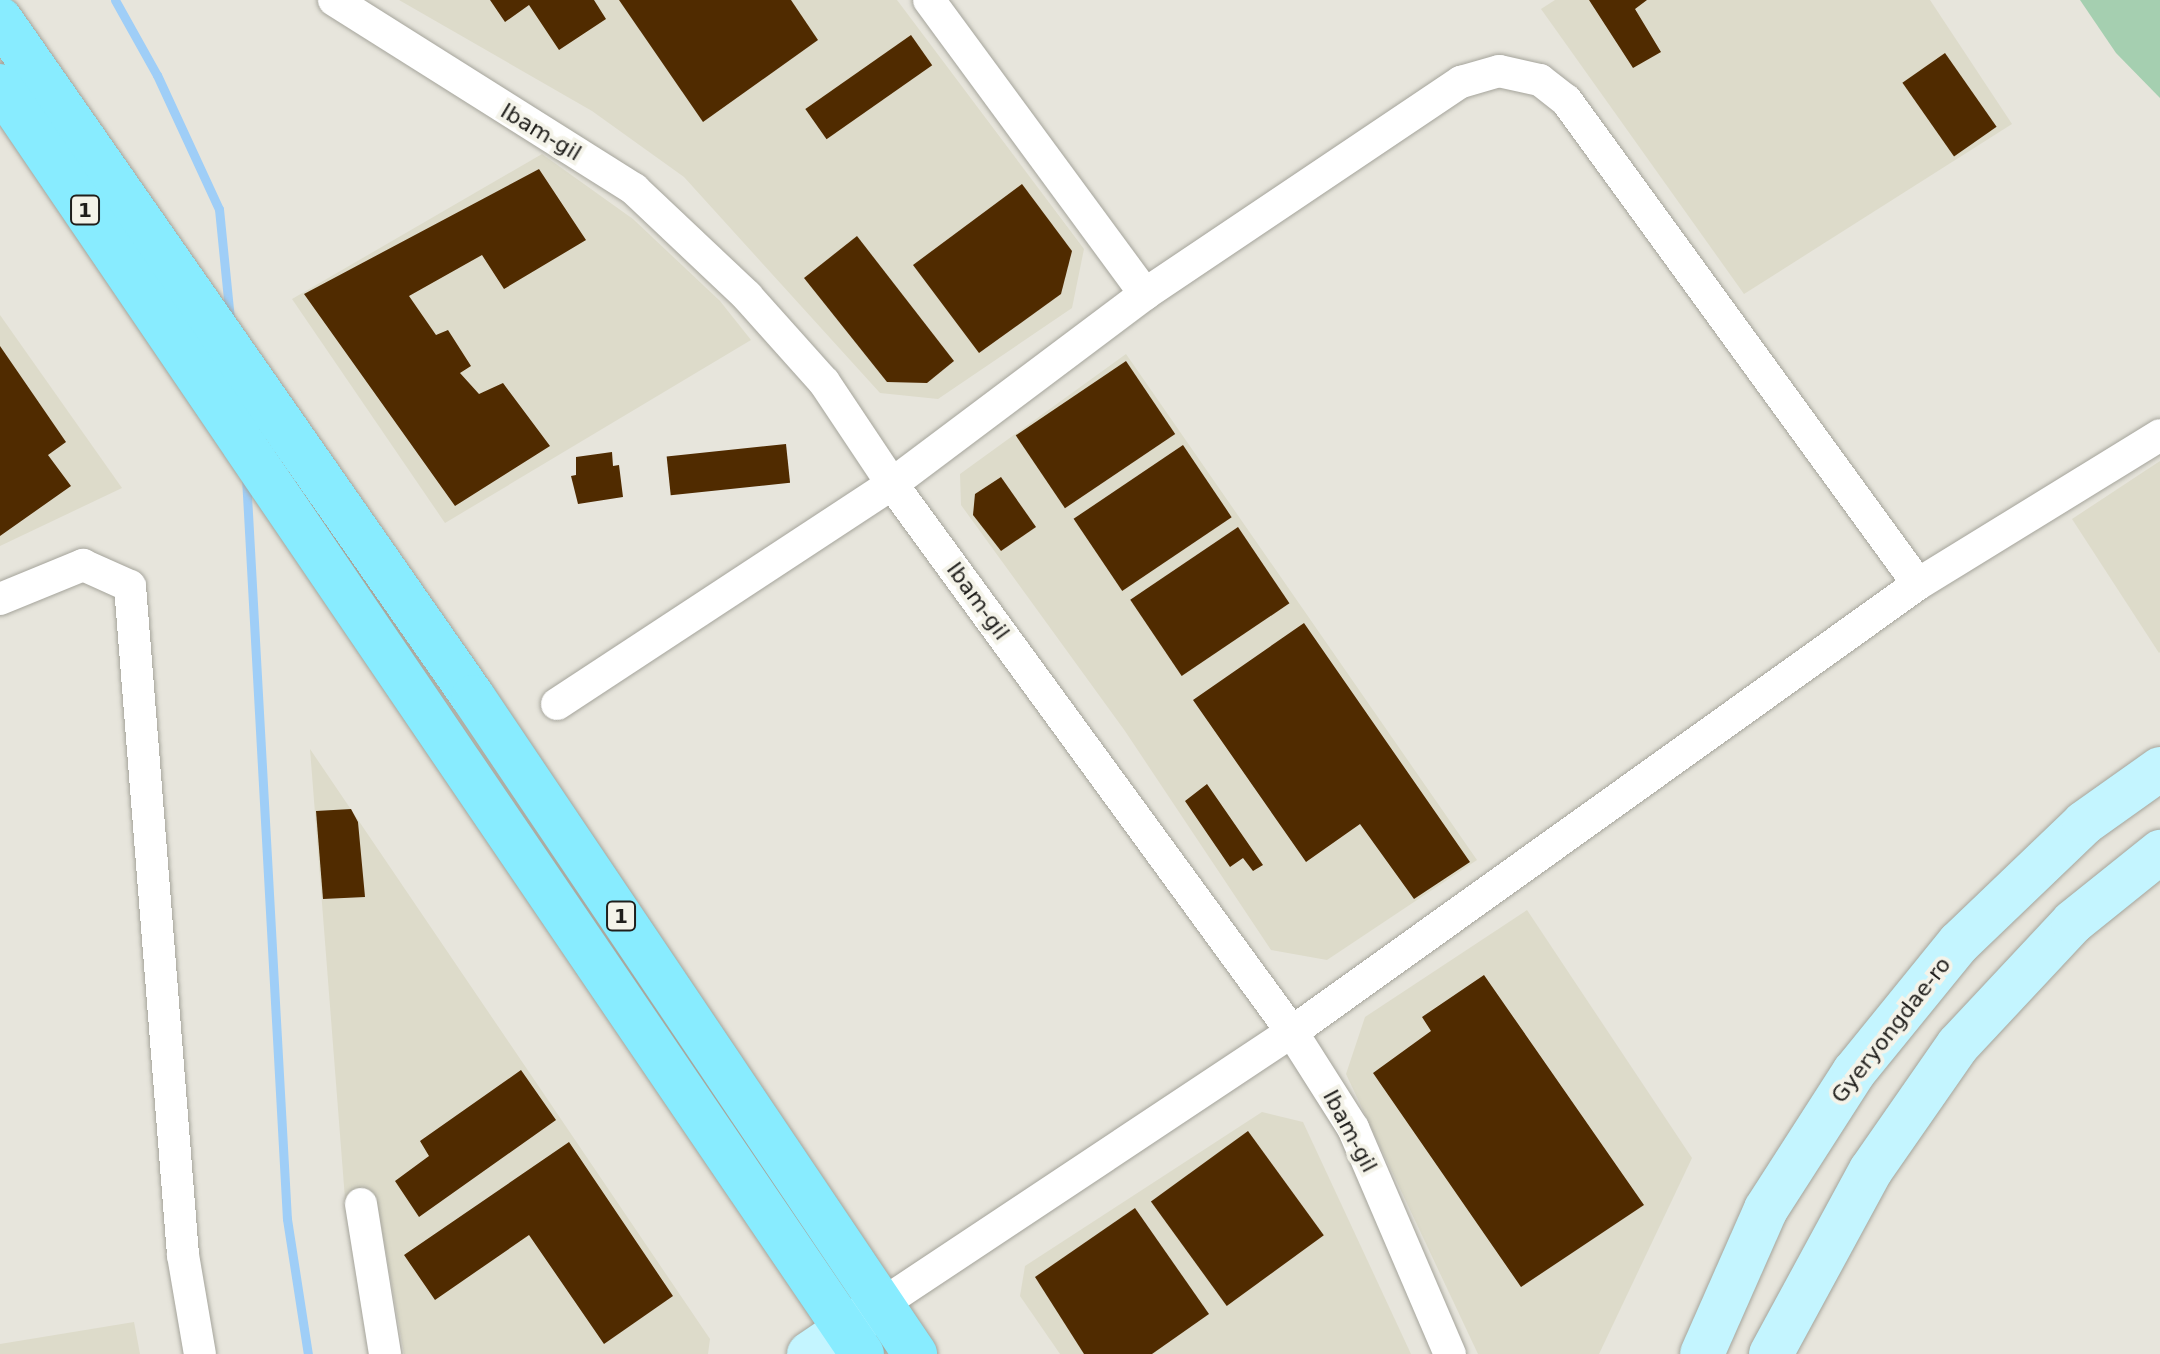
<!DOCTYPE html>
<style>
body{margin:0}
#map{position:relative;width:2160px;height:1354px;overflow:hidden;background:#e7e5dc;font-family:"DejaVu Sans",sans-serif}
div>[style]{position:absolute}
.built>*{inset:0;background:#dddbca}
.green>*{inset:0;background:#a5cfb0}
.stream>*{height:9px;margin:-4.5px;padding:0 4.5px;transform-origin:4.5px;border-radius:4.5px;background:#9fcef7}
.building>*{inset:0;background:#502b00;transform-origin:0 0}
.roads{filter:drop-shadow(0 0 2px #a5a49b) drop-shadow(0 0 2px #a5a49b)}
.street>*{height:32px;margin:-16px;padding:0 16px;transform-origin:16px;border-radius:16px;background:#fff}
.secondary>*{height:44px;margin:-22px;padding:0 22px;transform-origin:22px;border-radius:22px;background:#c4f5ff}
.primary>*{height:44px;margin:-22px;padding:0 22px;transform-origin:22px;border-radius:22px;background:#88ecff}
span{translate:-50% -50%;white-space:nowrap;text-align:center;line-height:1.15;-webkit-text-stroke:8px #f4f3e9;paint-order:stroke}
.shield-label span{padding:2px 6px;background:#f4f3e9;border:2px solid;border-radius:6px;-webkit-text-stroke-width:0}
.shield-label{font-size:20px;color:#201f1c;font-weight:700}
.street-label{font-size:22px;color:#201f1c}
</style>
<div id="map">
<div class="built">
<div style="clip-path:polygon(399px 0,897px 0,1084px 249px,1072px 308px,938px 399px,880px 393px,684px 177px,592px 111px)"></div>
<div style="clip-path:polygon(1555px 0,1930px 0,2012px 124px,1744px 294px,1541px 9px)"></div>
<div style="clip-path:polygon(542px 154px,633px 219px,720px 301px,751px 340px,445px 523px,292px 299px)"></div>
<div style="clip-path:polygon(0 315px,122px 488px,0 546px)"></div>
<div style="clip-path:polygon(1126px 354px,1477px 860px,1327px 960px,1271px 950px,1125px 731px,961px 505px,960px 474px)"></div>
<div style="clip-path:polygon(2160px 461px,2160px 652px,2159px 653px,2072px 519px)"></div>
<div style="clip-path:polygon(310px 749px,710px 1339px,708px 1354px,404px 1354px,376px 1196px,345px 1199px)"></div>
<div style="clip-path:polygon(1527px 910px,1692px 1158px,1599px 1354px,1478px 1354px,1346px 1074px,1365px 1017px)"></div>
<div style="clip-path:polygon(1262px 1112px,1303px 1122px,1411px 1354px,1060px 1354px,1020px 1296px,1025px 1266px)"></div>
<div style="clip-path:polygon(134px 1322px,140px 1354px,0 1354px,0 1344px)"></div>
</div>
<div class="green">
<div style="clip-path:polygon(2080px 0,2160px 0,2160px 98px,2116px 53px)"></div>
</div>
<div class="stream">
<div style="left:115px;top:0;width:86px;rotate:60.8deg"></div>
<div style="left:157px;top:75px;width:148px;rotate:65.2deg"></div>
<div style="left:219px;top:209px;width:111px;rotate:84.3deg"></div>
<div style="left:246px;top:477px;width:743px;rotate:86.84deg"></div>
<div style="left:287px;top:1219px;width:137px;rotate:81.2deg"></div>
</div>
<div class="building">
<div style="clip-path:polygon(490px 0,594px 0,606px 19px,559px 50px,529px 5px,505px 22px)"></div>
<div style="clip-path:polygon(619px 0,791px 0,818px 40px,703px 122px)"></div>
<div style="clip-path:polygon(1589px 0,1647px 0,1635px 9px,1661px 52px,1633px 68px)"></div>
<div style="left:911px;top:35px;width:37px;height:129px;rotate:55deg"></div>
<div style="left:1945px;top:53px;width:90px;height:52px;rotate:55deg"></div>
<div style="clip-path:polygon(539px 169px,586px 240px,504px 289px,482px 255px,409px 296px,436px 335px,448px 330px,471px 366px,460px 373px,479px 394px,503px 383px,550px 446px,455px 506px,304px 294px)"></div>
<div style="clip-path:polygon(1022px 184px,1072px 251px,1061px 294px,979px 353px,913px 265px)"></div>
<div style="clip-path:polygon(857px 236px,954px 361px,927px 383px,887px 382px,804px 278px)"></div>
<div style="clip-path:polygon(0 346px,66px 442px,48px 455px,71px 486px,0 536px)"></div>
<div style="left:1126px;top:361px;width:88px;height:133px;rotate:56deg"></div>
<div style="left:786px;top:444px;width:39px;height:120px;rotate:84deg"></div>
<div style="left:1183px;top:445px;width:87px;height:132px;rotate:56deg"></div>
<div style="clip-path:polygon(612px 452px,613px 466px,619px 465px,623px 497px,578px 504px,571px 476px,576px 475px,576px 457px)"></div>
<div style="clip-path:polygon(1001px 477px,1036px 527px,1001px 551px,973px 515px,975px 494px)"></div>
<div style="left:1238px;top:527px;width:92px;height:130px;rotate:56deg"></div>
<div style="clip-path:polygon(1304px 623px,1470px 862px,1414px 899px,1360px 824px,1306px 862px,1193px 700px)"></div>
<div style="clip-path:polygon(1207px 784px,1263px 865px,1253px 871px,1243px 858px,1230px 867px,1185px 801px)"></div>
<div style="clip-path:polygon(351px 809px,358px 822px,365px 897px,323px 899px,316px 811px)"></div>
<div style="clip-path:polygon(1484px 975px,1644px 1205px,1521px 1287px,1373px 1073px,1431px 1031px,1422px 1017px)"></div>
<div style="clip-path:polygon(521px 1070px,556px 1120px,419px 1217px,395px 1181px,429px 1156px,420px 1141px)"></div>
<div style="left:1248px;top:1131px;width:129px;height:120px;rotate:54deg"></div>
<div style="clip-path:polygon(569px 1142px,673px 1296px,604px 1344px,529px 1235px,435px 1300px,404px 1255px)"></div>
<div style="clip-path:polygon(1135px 1208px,1209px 1314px,1152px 1354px,1084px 1354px,1035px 1277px)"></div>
</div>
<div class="roads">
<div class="street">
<div style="left:334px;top:0;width:355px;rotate:32.2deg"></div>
<div style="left:634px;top:189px;width:156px;rotate:43.4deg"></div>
<div style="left:747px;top:296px;width:115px;rotate:48.2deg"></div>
<div style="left:824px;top:382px;width:123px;rotate:56.3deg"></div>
<div style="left:892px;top:484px;width:678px;rotate:53.87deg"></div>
<div style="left:1292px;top:1032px;width:114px;rotate:57.6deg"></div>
<div style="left:1353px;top:1128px;width:246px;rotate:66.8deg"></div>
<div style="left:929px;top:0;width:365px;rotate:53.7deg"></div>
<div style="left:0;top:599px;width:90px;rotate:-22.3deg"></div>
<div style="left:83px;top:565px;width:51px;rotate:24.1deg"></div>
<div style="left:130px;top:586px;width:671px;rotate:85.47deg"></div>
<div style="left:183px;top:1255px;width:100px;rotate:80.3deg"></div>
<div style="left:557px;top:704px;width:401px;rotate:-33.3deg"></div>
<div style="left:892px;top:484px;width:316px;rotate:-36.9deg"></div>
<div style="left:1145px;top:294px;width:381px;rotate:-33.9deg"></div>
<div style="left:1461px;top:82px;width:40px;rotate:-16deg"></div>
<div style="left:1499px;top:71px;width:42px;rotate:12.4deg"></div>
<div style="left:1540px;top:80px;width:33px;rotate:38deg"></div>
<div style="left:1566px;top:100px;width:598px;rotate:53.97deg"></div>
<div style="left:361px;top:1204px;width:152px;rotate:80.9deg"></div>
<div style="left:882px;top:1304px;width:492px;rotate:-33.6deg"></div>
<div style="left:1292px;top:1032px;width:770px;rotate:-35.59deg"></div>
<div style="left:1918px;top:584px;width:284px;rotate:-31.6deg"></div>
</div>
<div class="secondary">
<div style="left:809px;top:1354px;width:82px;rotate:-34.1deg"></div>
<div style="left:1702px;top:1354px;width:158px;rotate:-66.2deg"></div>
<div style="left:1766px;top:1209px;width:163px;rotate:-57.3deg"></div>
<div style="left:1854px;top:1072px;width:166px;rotate:-50.9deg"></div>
<div style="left:1959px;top:943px;width:173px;rotate:-43.8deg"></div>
<div style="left:2084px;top:823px;width:93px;rotate:-35.4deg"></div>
<div style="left:1771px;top:1354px;width:209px;rotate:-61.5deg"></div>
<div style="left:1871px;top:1170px;width:152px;rotate:-55.2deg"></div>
<div style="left:1958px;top:1045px;width:168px;rotate:-46.9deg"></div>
<div style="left:2073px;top:922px;width:112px;rotate:-38.8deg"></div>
</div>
<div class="primary">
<div style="left:0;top:19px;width:827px;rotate:55.1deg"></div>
<div style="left:473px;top:697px;width:792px;rotate:56.07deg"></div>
<div style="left:0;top:86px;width:1533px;rotate:55.79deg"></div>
</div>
</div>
<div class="shield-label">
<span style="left:85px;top:210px">1</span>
<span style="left:621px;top:916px">1</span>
</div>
<div class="street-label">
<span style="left:541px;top:132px;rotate:31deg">Ibam-gil</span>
<span style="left:978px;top:601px;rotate:54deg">Ibam-gil</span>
<span style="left:1891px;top:1030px;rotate:-52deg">Gyeryongdae-ro</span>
<span style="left:1350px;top:1131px;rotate:62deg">Ibam-gil</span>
</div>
</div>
